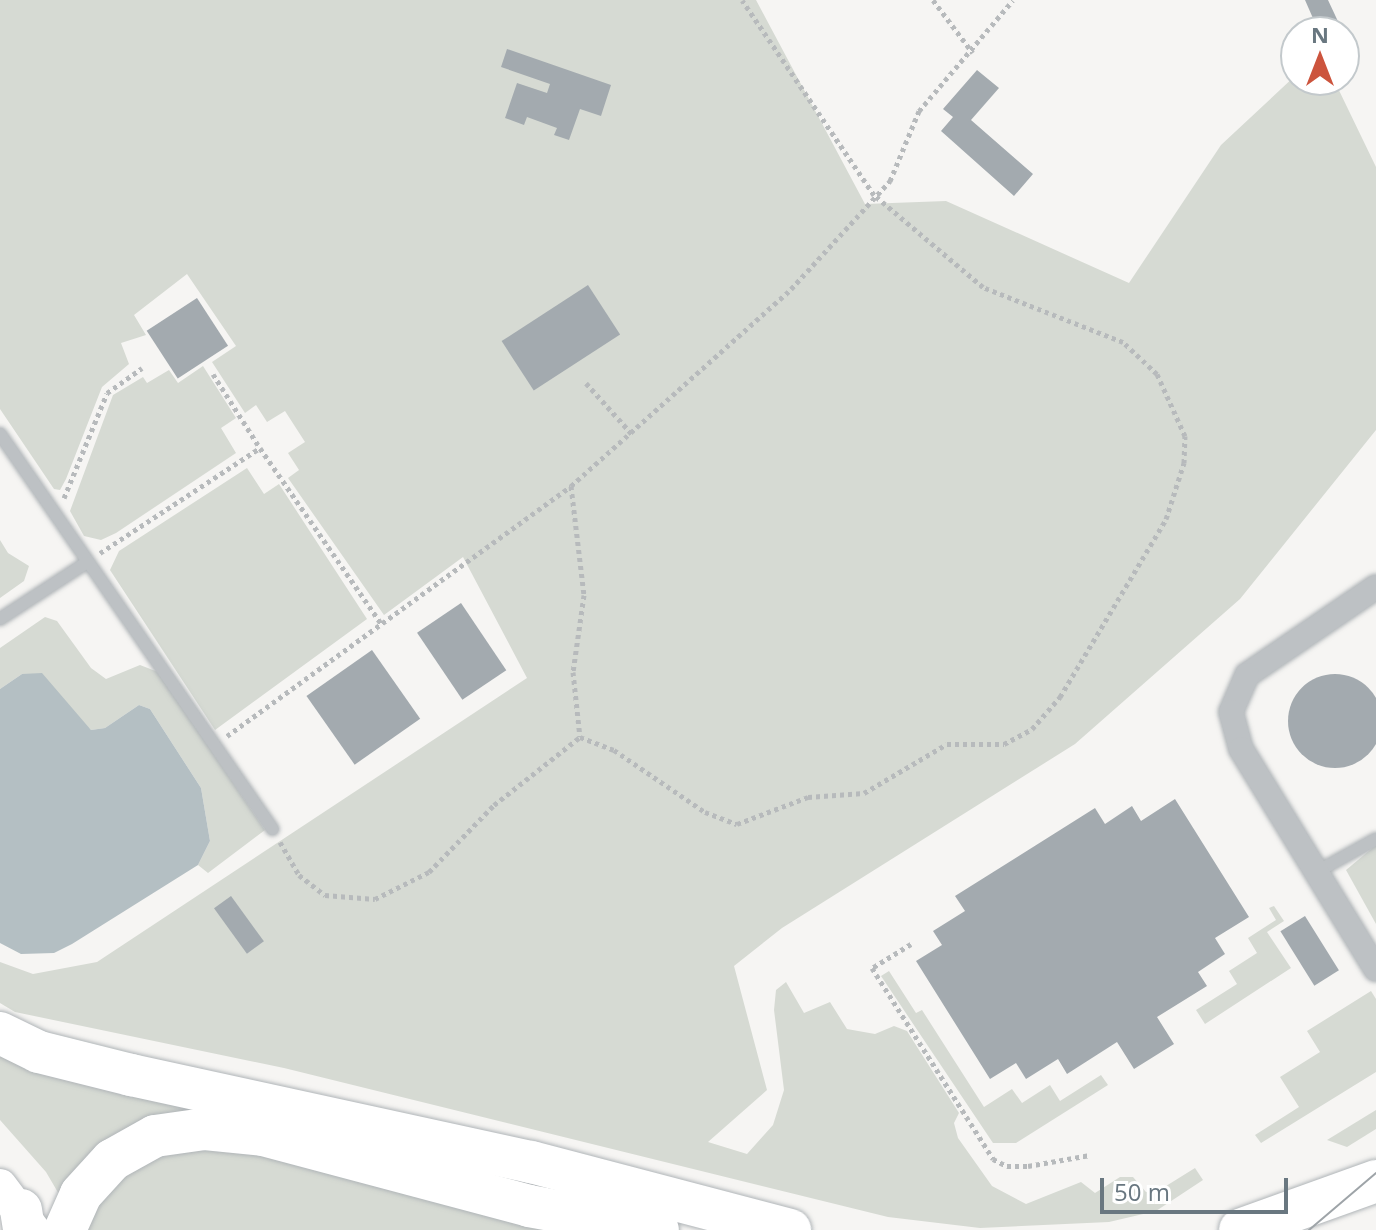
<!DOCTYPE html>
<style>
body{margin:0}
#map{position:relative;width:1376px;height:1230px;overflow:hidden;background:#f6f5f3;font-family:"Open Sans",sans-serif}
div>[style]{position:absolute}
.green>*{inset:0;background:#d6dad3}
.water>*{inset:0;background:#b4bfc3}
.building>*{inset:0;background:#a3aaaf;transform-origin:0 0}
.round{border-radius:50%}
.path>*{height:5px;margin-top:-2.5px;transform-origin:0;background:repeating-linear-gradient(90deg,#b7babc 0 4px,transparent 0 8px)}
.roads{filter:drop-shadow(0 0 2px #b0b5b8) drop-shadow(0 0 2px #b0b5b8)}
.lane>*{height:12px;margin:-6px;padding:0 6px;transform-origin:6px;border-radius:6px;background:#bdc1c4}
.street>*{height:24px;margin:-12px;padding:0 12px;transform-origin:12px;border-radius:12px;background:#bdc1c4}
.secondary>*{height:34px;margin:-17px;padding:0 17px;transform-origin:17px;border-radius:17px;background:#fff}
.highway>*{height:42px;margin:-21px;padding:0 21px;transform-origin:21px;border-radius:21px;background:#fff}
.tram>*{height:2px;margin:-1px;padding:0 1px;transform-origin:1px;border-radius:1px;background:#9ea4a8}
span{translate:-50% -50%;white-space:nowrap;text-align:center;line-height:1.15;-webkit-text-stroke:8px #fff;paint-order:stroke}
.north{position:absolute;left:1280px;top:16px;width:80px;height:80px;box-sizing:border-box;background:#fff;border:2px solid #c3c9cc;border-radius:50%;rotate:0deg;font-size:22px;font-weight:700;line-height:32px;text-align:center;color:#697780}
.north::after{content:'';display:block;margin:auto;width:28px;height:36px;background:#cc543d;clip-path:polygon(50% 0,100% 100%,50% 72%,0 100%)}
.scale{position:absolute;left:1100px;top:1178px;width:188px;height:36px;box-sizing:border-box;border:4px solid #697780;border-top:0;padding-left:10px;font-size:24px;line-height:28px;white-space:nowrap;color:#697780;-webkit-text-stroke:6px #fff;paint-order:stroke}
</style>
<div id="map">
<div class="green">
<div style="clip-path:polygon(0 0,756px 0,865px 204px,946px 201px,1129px 283px,1221px 145px,1296px 75px,1296px 80px,1334px 80px,1376px 167px,1376px 430px,1240px 599px,1075px 744px,782px 928px,734px 966px,767px 1090px,708px 1142px,747px 1154px,773px 1125px,784px 1090px,774px 1010px,776px 990px,786px 982px,804px 1013px,830px 1002px,847px 1029px,875px 1034px,894px 1026px,907px 1031px,959px 1113px,954px 1123px,958px 1138px,992px 1186px,1026px 1204px,1081px 1182px,1095px 1193px,1120px 1177px,1133px 1177px,1146px 1192px,1158px 1191px,1195px 1168px,1203px 1180px,1156px 1211px,1109px 1222px,980px 1228px,888px 1217px,284px 1068px,15px 1012px,0 1003px,0 962px,33px 974px,97px 962px,527px 678px,463px 557px,384px 615px,288px 478px,299px 470px,288px 453px,305px 442px,285px 411px,267px 422px,256px 405px,245px 413px,212px 362px,236px 346px,187px 274px,134px 315px,146px 335px,121px 343px,129px 364px,102px 387px,66px 479px,60px 490px,54px 489px,0 409px)"></div>
<div style="clip-path:polygon(203px 366px,236px 418px,221px 428px,236px 453px,116px 533px,101px 540px,84px 536px,70px 511px,113px 395px,143px 377px,147px 383px,169px 370px,178px 383px)"></div>
<div style="clip-path:polygon(247px 468px,264px 494px,279px 484px,367px 619px,215px 730px,110px 570px,119px 551px)"></div>
<div style="clip-path:polygon(0 540px,8px 553px,29px 566px,24px 581px,0 598px)"></div>
<div style="clip-path:polygon(45px 617px,57px 621px,91px 668px,106px 679px,140px 665px,158px 672px,265px 830px,208px 873px,198px 865px,210px 841px,201px 788px,150px 709px,139px 705px,105px 728px,91px 730px,22px 674px,0 689px,0 648px)"></div>
<div style="clip-path:polygon(1376px 845px,1376px 924px,1346px 870px)"></div>
<div style="clip-path:polygon(1274px 906px,1284px 921px,1267px 932px,1291px 968px,1205px 1024px,1196px 1010px,1237px 984px,1229px 971px,1257px 953px,1248px 938px,1276px 920px,1269px 908px)"></div>
<div style="clip-path:polygon(889px 971px,916px 1013px,922px 1010px,984px 1107px,1012px 1089px,1022px 1103px,1050px 1085px,1060px 1101px,1101px 1075px,1108px 1085px,1016px 1143px,993px 1143px,881px 976px)"></div>
<div style="clip-path:polygon(1371px 991px,1376px 999px,1376px 1072px,1261px 1143px,1255px 1135px,1299px 1107px,1280px 1077px,1320px 1052px,1307px 1031px)"></div>
<div style="clip-path:polygon(0 1047px,593px 1230px,80px 1230px,46px 1172px,0 1120px)"></div>
<div style="clip-path:polygon(1376px 1110px,1376px 1129px,1347px 1147px,1327px 1140px)"></div>
</div>
<div class="water">
<div style="clip-path:polygon(42px 673px,91px 730px,105px 728px,139px 705px,150px 709px,201px 788px,210px 841px,198px 865px,72px 944px,54px 953px,21px 954px,0 943px,0 689px,22px 674px)"></div>
</div>
<div class="building">
<div style="clip-path:polygon(1305px 0,1328px 0,1342px 30px,1319px 32px)"></div>
<div style="clip-path:polygon(507px 49px,611px 85px,601px 116px,580px 109px,569px 140px,554px 135px,557px 128px,527px 117px,524px 125px,505px 118px,517px 83px,547px 93px,550px 84px,501px 67px)"></div>
<div style="clip-path:polygon(977px 70px,999px 88px,971px 120px,1033px 174px,1014px 196px,941px 131px,953px 117px,943px 109px)"></div>
<div style="left:588px;top:285px;width:59px;height:103px;rotate:57deg"></div>
<div style="left:197px;top:298px;width:57px;height:60px;rotate:57deg"></div>
<div style="left:461px;top:603px;width:81px;height:53px;rotate:56deg"></div>
<div style="left:372px;top:650px;width:84px;height:80px;rotate:55deg"></div>
<div class="round" style="left:1288px;top:674px;width:94px;height:94px"></div>
<div style="clip-path:polygon(1175px 799px,1249px 917px,1215px 938px,1225px 954px,1198px 972px,1207px 986px,1157px 1017px,1174px 1044px,1134px 1069px,1117px 1042px,1067px 1074px,1058px 1059px,1026px 1079px,1016px 1063px,990px 1079px,916px 961px,942px 945px,933px 931px,965px 911px,955px 896px,1095px 808px,1105px 824px,1132px 806px,1141px 821px)"></div>
<div style="left:231px;top:896px;width:56px;height:21px;rotate:54deg"></div>
<div style="left:1305px;top:916px;width:64px;height:29px;rotate:58deg"></div>
</div>
<div class="path">
<div style="left:933px;top:0;width:66px;rotate:53deg"></div>
<div style="left:213px;top:374px;width:88px;rotate:57.6deg"></div>
<div style="left:586px;top:383px;width:69px;rotate:48deg"></div>
<div style="left:571px;top:486px;width:110px;rotate:83.2deg"></div>
<div style="left:584px;top:595px;width:78px;rotate:98.1deg"></div>
<div style="left:573px;top:672px;width:65px;rotate:83.9deg"></div>
<div style="left:64px;top:498px;width:113px;rotate:-67.7deg"></div>
<div style="left:107px;top:393px;width:43px;rotate:-35.5deg"></div>
<div style="left:100px;top:553px;width:191px;rotate:-33.3deg"></div>
<div style="left:260px;top:448px;width:215px;rotate:55.4deg"></div>
<div style="left:227px;top:736px;width:425px;rotate:-36deg"></div>
<div style="left:571px;top:486px;width:295px;rotate:-41.8deg"></div>
<div style="left:791px;top:289px;width:147px;rotate:-47.5deg"></div>
<div style="left:890px;top:181px;width:76px;rotate:-67.5deg"></div>
<div style="left:919px;top:111px;width:145px;rotate:-49.7deg"></div>
<div style="left:280px;top:842px;width:38px;rotate:60deg"></div>
<div style="left:299px;top:875px;width:33px;rotate:38deg"></div>
<div style="left:325px;top:895px;width:50px;rotate:4.6deg"></div>
<div style="left:375px;top:899px;width:60px;rotate:-26.6deg"></div>
<div style="left:429px;top:872px;width:93px;rotate:-45.9deg"></div>
<div style="left:494px;top:805px;width:110px;rotate:-38.3deg"></div>
<div style="left:580px;top:737px;width:36px;rotate:21deg"></div>
<div style="left:614px;top:750px;width:110px;rotate:34.3deg"></div>
<div style="left:705px;top:812px;width:34px;rotate:21deg"></div>
<div style="left:737px;top:824px;width:76px;rotate:-20.8deg"></div>
<div style="left:808px;top:797px;width:56px;rotate:-4.1deg"></div>
<div style="left:864px;top:793px;width:96px;rotate:-30.6deg"></div>
<div style="left:947px;top:744px;width:57px"></div>
<div style="left:1004px;top:744px;width:32px;rotate:-28deg"></div>
<div style="left:1032px;top:729px;width:43px;rotate:-48.8deg"></div>
<div style="left:1060px;top:697px;width:207px;rotate:-59.2deg"></div>
<div style="left:1166px;top:519px;width:59px;rotate:-72.2deg"></div>
<div style="left:1184px;top:463px;width:27px;rotate:-88deg"></div>
<div style="left:1185px;top:436px;width:68px;rotate:-114.3deg"></div>
<div style="left:1157px;top:374px;width:47px;rotate:-136.7deg"></div>
<div style="left:1123px;top:342px;width:150px;rotate:-158.6deg"></div>
<div style="left:983px;top:287px;width:143px;rotate:-139.8deg"></div>
<div style="left:874px;top:195px;width:235px;rotate:-124.1deg"></div>
<div style="left:911px;top:944px;width:46px;rotate:148.4deg"></div>
<div style="left:872px;top:968px;width:226px;rotate:57.6deg"></div>
<div style="left:993px;top:1159px;width:16px;rotate:27deg"></div>
<div style="left:1007px;top:1166px;width:21px"></div>
<div style="left:1028px;top:1166px;width:63px;rotate:-10.1deg"></div>
</div>
<div class="roads">
<div class="lane">
<div style="left:0;top:434px;width:480px;rotate:55.4deg"></div>
<div style="left:0;top:619px;width:103px;rotate:-33.1deg"></div>
<div style="left:1318px;top:871px;width:66px;rotate:-28.9deg"></div>
</div>
<div class="street">
<div style="left:1376px;top:587px;width:156px;rotate:145.7deg"></div>
<div style="left:1247px;top:675px;width:40px;rotate:113.4deg"></div>
<div style="left:1231px;top:712px;width:38px;rotate:75deg"></div>
<div style="left:1241px;top:749px;width:258px;rotate:58.5deg"></div>
</div>
<div class="secondary">
<div style="left:0;top:1186px;width:55px;rotate:53.1deg"></div>
</div>
<div class="highway">
<div style="left:0;top:1033px;width:43px;rotate:26deg"></div>
<div style="left:39px;top:1052px;width:95px;rotate:14deg"></div>
<div style="left:131px;top:1075px;width:409px;rotate:12.3deg"></div>
<div style="left:531px;top:1162px;width:268px;rotate:14.7deg"></div>
<div style="left:21px;top:1210px;width:20px;rotate:81deg"></div>
<div style="left:65px;top:1230px;width:39px;rotate:-66deg"></div>
<div style="left:81px;top:1194px;width:46px;rotate:-47.6deg"></div>
<div style="left:112px;top:1160px;width:49px;rotate:-29.2deg"></div>
<div style="left:155px;top:1136px;width:50px;rotate:-8deg"></div>
<div style="left:205px;top:1129px;width:58px;rotate:5.9deg"></div>
<div style="left:263px;top:1135px;width:275px;rotate:14.9deg"></div>
<div style="left:529px;top:1206px;width:131px;rotate:10.5deg"></div>
<div style="left:1240px;top:1230px;width:145px;rotate:-19.8deg"></div>
</div>
</div>
<div class="tram">
<div style="left:1309px;top:1230px;width:88px;rotate:-40.4deg"></div>
</div>
<div class="north">N</div>
<div class="scale">50 m</div>
</div>
